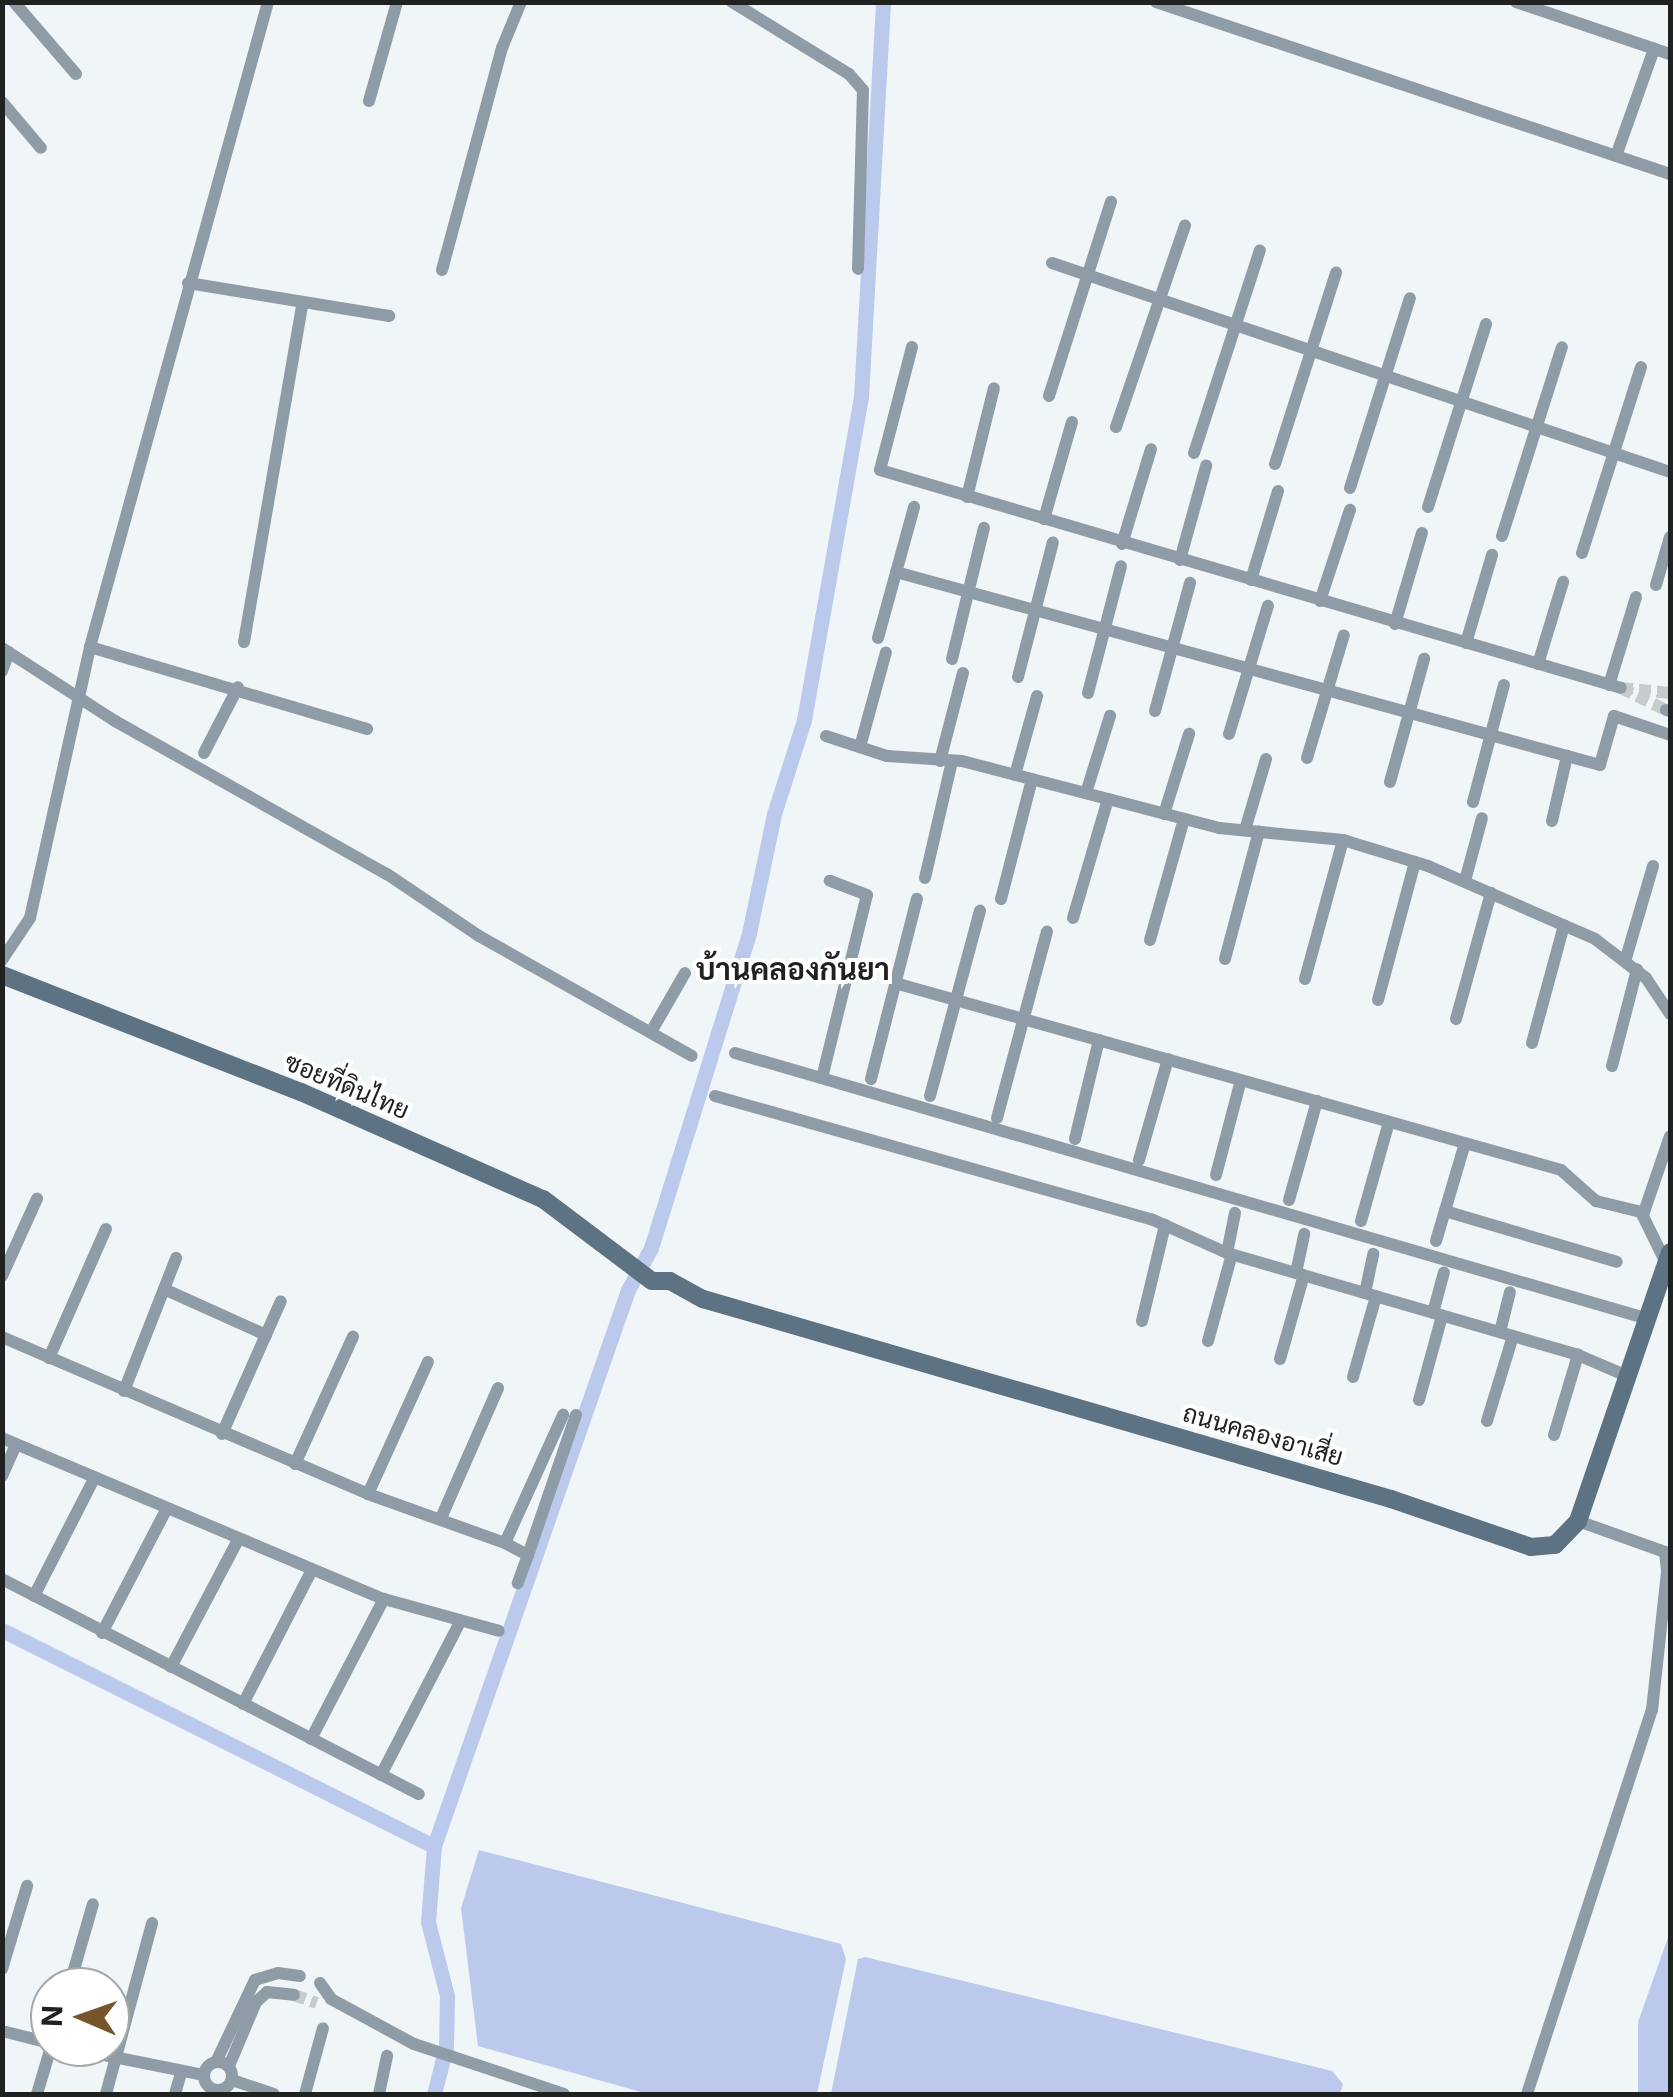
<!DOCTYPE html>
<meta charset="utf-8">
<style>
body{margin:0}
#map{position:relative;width:1673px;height:2097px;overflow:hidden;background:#f0f6f7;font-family:Inter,Sarabun,sans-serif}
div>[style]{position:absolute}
.water>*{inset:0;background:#bbc9ed}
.canal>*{height:15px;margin:-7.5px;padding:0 7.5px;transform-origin:7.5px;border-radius:7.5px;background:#bbc9ed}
.street-tunnel>*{height:12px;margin-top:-6px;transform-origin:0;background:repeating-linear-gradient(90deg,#c6cccc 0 12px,transparent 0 18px)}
.street>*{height:12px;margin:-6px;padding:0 6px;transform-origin:6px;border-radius:6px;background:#8e9ca8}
.street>.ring{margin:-6px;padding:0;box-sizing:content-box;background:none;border:12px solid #8e9ca8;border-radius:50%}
.secondary>*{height:18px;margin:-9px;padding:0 9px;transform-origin:9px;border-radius:9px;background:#5d7282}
span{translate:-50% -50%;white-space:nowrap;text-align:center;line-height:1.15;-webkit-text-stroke:8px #fff;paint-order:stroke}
.street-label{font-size:25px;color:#202222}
.quarter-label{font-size:30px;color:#202222;font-weight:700}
.frame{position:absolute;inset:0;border:5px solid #202222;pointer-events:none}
.north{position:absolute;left:30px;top:1967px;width:100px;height:100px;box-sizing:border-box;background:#fff;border:2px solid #a6a7a7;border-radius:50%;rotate:272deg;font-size:28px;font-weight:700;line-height:40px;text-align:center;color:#202222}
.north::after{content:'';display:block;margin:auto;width:35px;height:45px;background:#78562d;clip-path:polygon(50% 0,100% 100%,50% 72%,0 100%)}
</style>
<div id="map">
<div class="water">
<div style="clip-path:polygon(479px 1850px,841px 1944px,846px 1959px,817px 2094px,648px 2094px,478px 2046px,461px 1908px)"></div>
<div style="clip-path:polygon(1670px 1932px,1670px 2094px,1638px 2094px,1638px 2022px)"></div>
<div style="clip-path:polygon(865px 1957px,1332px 2071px,1343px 2084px,1340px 2094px,831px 2094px,858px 1959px)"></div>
</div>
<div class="canal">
<div style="left:2px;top:1630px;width:483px;rotate:26.6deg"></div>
<div style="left:434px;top:2094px;width:49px;rotate:-75.7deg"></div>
<div style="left:446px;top:2047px;width:51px;rotate:-88.9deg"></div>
<div style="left:447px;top:1996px;width:76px;rotate:-104.4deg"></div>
<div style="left:428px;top:1922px;width:76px;rotate:-85.5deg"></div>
<div style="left:434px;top:1846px;width:589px;rotate:-70.77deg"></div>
<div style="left:628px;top:1290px;width:48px;rotate:-61.3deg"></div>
<div style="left:651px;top:1248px;width:330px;rotate:-72.7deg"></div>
<div style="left:749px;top:933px;width:122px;rotate:-78.1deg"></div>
<div style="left:774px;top:814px;width:99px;rotate:-72.3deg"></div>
<div style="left:804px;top:720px;width:328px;rotate:-80deg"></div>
<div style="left:861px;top:397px;width:396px;rotate:-86.8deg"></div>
</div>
<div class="street-tunnel">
<div style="left:1621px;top:688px;width:50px;rotate:26.1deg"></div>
<div style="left:1621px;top:688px;width:49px;rotate:5.8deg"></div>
<div style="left:294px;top:1995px;width:24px;rotate:19deg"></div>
</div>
<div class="street">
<div style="left:14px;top:2px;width:95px;rotate:49.3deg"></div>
<div style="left:732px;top:2px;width:137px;rotate:31.6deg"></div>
<div style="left:849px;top:74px;width:21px;rotate:49deg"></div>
<div style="left:863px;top:90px;width:179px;rotate:91.6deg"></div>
<div style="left:1156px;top:2px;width:542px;rotate:18.5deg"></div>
<div style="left:1516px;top:2px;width:163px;rotate:18.7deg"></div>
<div style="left:369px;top:101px;width:103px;rotate:-74.2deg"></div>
<div style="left:2px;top:102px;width:60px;rotate:49.7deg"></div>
<div style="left:1616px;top:156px;width:114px;rotate:-70.4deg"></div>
<div style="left:1052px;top:263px;width:652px;rotate:18.68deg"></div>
<div style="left:442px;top:270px;width:230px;rotate:-74.9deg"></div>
<div style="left:502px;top:48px;width:50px;rotate:-67.6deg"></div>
<div style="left:188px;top:283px;width:204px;rotate:9.3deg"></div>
<div style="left:912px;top:347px;width:127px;rotate:104.6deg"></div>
<div style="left:880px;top:470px;width:772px;rotate:16.39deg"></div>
<div style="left:1049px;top:396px;width:204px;rotate:-72.3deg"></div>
<div style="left:1116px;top:427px;width:213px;rotate:-71.1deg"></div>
<div style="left:1194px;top:453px;width:213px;rotate:-72deg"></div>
<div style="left:1275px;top:464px;width:201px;rotate:-72.3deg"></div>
<div style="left:1350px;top:488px;width:199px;rotate:-72.5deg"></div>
<div style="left:967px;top:497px;width:112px;rotate:-76.1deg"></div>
<div style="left:1428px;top:507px;width:192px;rotate:-72.4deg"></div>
<div style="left:1044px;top:519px;width:101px;rotate:-73.9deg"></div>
<div style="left:1502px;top:536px;width:198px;rotate:-72.4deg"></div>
<div style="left:1122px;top:544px;width:99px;rotate:-73deg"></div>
<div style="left:1582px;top:553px;width:195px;rotate:-72.4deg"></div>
<div style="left:1180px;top:560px;width:98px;rotate:-74.5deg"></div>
<div style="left:896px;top:572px;width:730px;rotate:15.33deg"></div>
<div style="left:1600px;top:765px;width:51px;rotate:-74.1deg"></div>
<div style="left:1614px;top:716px;width:59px;rotate:18.7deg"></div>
<div style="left:1251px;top:580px;width:93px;rotate:-73.1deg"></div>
<div style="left:1656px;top:585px;width:50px;rotate:-73.7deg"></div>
<div style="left:1320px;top:601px;width:96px;rotate:-71.8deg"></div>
<div style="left:1395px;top:624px;width:95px;rotate:-73.5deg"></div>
<div style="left:878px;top:638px;width:136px;rotate:-74.6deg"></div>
<div style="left:244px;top:642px;width:345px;rotate:-80.2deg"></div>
<div style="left:1466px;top:643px;width:92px;rotate:-73.5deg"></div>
<div style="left:90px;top:647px;width:289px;rotate:16.5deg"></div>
<div style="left:2px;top:648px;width:135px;rotate:32.9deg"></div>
<div style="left:115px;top:721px;width:312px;rotate:29.4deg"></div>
<div style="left:387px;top:874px;width:111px;rotate:34deg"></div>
<div style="left:479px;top:936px;width:244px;rotate:29.4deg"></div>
<div style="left:952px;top:659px;width:135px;rotate:-76.3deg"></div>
<div style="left:1538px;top:664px;width:86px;rotate:-73deg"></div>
<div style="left:2px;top:671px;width:20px;rotate:-70deg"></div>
<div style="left:1018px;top:677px;width:139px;rotate:-75.5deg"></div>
<div style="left:1609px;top:685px;width:92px;rotate:-72.9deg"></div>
<div style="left:1088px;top:693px;width:131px;rotate:-75.4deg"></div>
<div style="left:1666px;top:710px;width:4px;rotate:14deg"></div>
<div style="left:1155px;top:711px;width:133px;rotate:-74.7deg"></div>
<div style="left:1229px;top:734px;width:134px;rotate:-73.1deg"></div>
<div style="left:826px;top:736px;width:64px;rotate:18.2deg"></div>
<div style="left:887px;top:756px;width:75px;rotate:3.8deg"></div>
<div style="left:962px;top:761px;width:266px;rotate:14.6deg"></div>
<div style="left:1219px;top:828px;width:125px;rotate:5.5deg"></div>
<div style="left:1343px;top:840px;width:89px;rotate:17deg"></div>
<div style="left:1428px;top:866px;width:182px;rotate:23.6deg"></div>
<div style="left:1595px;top:939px;width:64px;rotate:37.4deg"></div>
<div style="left:1646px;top:978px;width:43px;rotate:56.3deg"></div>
<div style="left:860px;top:747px;width:98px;rotate:-74.7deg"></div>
<div style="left:204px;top:753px;width:74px;rotate:-62.7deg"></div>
<div style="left:1307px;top:758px;width:128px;rotate:-73.3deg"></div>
<div style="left:940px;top:761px;width:91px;rotate:-75.4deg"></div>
<div style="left:1015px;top:775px;width:82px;rotate:-74.4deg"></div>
<div style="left:1390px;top:782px;width:128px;rotate:-74.5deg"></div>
<div style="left:1086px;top:793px;width:81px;rotate:-72.7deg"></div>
<div style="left:1473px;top:802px;width:121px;rotate:-75.2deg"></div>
<div style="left:1164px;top:814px;width:84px;rotate:-72.6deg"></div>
<div style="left:1552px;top:821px;width:67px;rotate:-77deg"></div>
<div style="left:1245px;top:830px;width:74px;rotate:-73.5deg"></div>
<div style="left:925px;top:878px;width:120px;rotate:-77deg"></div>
<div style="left:1465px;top:881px;width:65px;rotate:-74.9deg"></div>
<div style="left:1001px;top:899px;width:124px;rotate:-75.5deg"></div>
<div style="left:1073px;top:918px;width:124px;rotate:-73.6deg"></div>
<div style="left:1150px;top:940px;width:126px;rotate:-74.3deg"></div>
<div style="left:1626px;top:958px;width:96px;rotate:-73.6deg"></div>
<div style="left:1225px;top:959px;width:132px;rotate:-75.1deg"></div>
<div style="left:2px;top:960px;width:50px;rotate:-56.3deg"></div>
<div style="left:30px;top:918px;width:278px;rotate:-77.5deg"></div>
<div style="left:90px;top:647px;width:669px;rotate:-74.57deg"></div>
<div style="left:1305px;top:979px;width:144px;rotate:-74.7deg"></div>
<div style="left:895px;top:983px;width:692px;rotate:15.68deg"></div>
<div style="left:1561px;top:1170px;width:47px;rotate:41.5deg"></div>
<div style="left:1596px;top:1201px;width:46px;rotate:13.7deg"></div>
<div style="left:1641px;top:1212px;width:55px;rotate:63.9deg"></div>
<div style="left:1378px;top:1000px;width:143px;rotate:-75deg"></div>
<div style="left:1456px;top:1019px;width:131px;rotate:-74.5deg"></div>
<div style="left:651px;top:1032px;width:68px;rotate:-60deg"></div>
<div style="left:1532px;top:1043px;width:122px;rotate:-74.8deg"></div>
<div style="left:735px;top:1053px;width:948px;rotate:16.24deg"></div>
<div style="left:1612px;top:1066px;width:100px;rotate:-75.5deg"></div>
<div style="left:822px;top:1078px;width:188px;rotate:-76.2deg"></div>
<div style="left:867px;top:895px;width:40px;rotate:-159deg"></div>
<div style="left:871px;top:1079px;width:186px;rotate:-75.7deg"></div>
<div style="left:715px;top:1096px;width:453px;rotate:15.8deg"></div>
<div style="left:1151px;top:1219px;width:83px;rotate:24.1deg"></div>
<div style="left:1227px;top:1253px;width:366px;rotate:16.2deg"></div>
<div style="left:1578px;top:1355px;width:53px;rotate:23.2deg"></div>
<div style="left:930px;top:1096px;width:192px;rotate:-74.9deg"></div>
<div style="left:997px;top:1118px;width:193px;rotate:-75deg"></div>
<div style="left:1075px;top:1139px;width:102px;rotate:-76.4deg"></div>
<div style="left:1139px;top:1160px;width:105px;rotate:-74deg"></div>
<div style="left:1216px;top:1175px;width:98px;rotate:-75.3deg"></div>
<div style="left:1289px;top:1200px;width:103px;rotate:-74.2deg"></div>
<div style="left:1445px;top:1211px;width:179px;rotate:16.5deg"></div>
<div style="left:1643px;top:1215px;width:83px;rotate:-71.1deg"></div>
<div style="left:1361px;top:1221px;width:103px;rotate:-74.2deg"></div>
<div style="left:1436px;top:1241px;width:102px;rotate:-73.5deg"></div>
<div style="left:1227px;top:1253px;width:41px;rotate:-78.7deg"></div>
<div style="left:1296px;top:1273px;width:40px;rotate:-78deg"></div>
<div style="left:2px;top:1276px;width:85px;rotate:-65.6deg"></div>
<div style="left:164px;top:1289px;width:112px;rotate:24.3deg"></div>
<div style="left:1365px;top:1293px;width:40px;rotate:-78deg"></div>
<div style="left:1433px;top:1313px;width:42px;rotate:-75deg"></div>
<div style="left:1142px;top:1321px;width:99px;rotate:-76.5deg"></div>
<div style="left:1500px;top:1332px;width:41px;rotate:-76deg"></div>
<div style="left:2px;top:1337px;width:398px;rotate:23.2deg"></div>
<div style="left:368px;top:1494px;width:145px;rotate:19.7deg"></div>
<div style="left:505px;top:1543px;width:141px;rotate:-65.6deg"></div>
<div style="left:1208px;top:1341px;width:90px;rotate:-74.6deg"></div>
<div style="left:49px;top:1358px;width:141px;rotate:-66.2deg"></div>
<div style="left:1280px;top:1359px;width:87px;rotate:-74.1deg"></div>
<div style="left:1353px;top:1377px;width:84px;rotate:-74.1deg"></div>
<div style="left:124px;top:1391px;width:143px;rotate:-68.6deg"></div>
<div style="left:1419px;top:1400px;width:87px;rotate:-74.7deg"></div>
<div style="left:1487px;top:1421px;width:89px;rotate:-73deg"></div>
<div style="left:222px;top:1434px;width:145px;rotate:-66.1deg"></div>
<div style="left:1554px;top:1435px;width:84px;rotate:-73.3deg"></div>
<div style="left:2px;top:1438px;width:415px;rotate:22.9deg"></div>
<div style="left:384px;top:1599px;width:119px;rotate:15.5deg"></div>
<div style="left:295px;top:1464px;width:140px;rotate:-65.5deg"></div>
<div style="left:2px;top:1476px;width:34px;rotate:-66deg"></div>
<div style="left:368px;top:1494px;width:145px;rotate:-65.6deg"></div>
<div style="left:441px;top:1518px;width:142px;rotate:-66.3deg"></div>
<div style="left:505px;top:1543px;width:26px;rotate:28deg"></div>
<div style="left:528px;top:1555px;width:30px;rotate:110deg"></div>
<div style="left:528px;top:1555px;width:148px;rotate:-71.1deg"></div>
<div style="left:2px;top:1579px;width:469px;rotate:27.3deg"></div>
<div style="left:34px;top:1596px;width:131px;rotate:-62.9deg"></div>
<div style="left:102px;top:1633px;width:139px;rotate:-62.5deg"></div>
<div style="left:171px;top:1667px;width:144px;rotate:-62.2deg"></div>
<div style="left:243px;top:1704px;width:151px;rotate:-62.8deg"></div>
<div style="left:311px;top:1739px;width:158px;rotate:-62.5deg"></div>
<div style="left:381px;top:1775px;width:172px;rotate:-62.7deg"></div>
<div style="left:2px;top:1969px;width:87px;rotate:-73.2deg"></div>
<div style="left:320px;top:1983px;width:19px;rotate:55deg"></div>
<div style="left:331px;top:1999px;width:94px;rotate:28.5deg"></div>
<div style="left:414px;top:2044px;width:158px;rotate:18.4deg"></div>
<div style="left:69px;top:1987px;width:86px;rotate:-73.9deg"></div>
<div style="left:2px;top:2031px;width:49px;rotate:14deg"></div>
<div style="left:64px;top:2047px;width:143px;rotate:11.3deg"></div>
<div style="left:216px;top:2062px;width:91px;rotate:-64.6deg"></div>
<div style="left:255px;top:1980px;width:24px;rotate:-17deg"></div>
<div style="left:278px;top:1973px;width:22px;rotate:8deg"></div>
<div class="ring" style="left:204px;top:2062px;width:16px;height:16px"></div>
<div style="left:229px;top:2066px;width:69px;rotate:-67.1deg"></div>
<div style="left:256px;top:2002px;width:15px;rotate:-42deg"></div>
<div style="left:267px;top:1992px;width:27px;rotate:6deg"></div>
<div style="left:232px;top:2080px;width:44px;rotate:18.4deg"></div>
<div style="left:37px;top:2094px;width:49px;rotate:-73.4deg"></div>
<div style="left:106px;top:2094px;width:177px;rotate:-74.9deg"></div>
<div style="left:175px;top:2094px;width:22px;rotate:-74deg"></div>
<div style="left:305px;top:2094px;width:68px;rotate:-74.7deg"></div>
<div style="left:379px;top:2094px;width:39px;rotate:-78deg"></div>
<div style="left:1527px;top:2094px;width:404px;rotate:-72deg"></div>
<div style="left:1652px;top:1710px;width:140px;rotate:-83.8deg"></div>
<div style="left:1667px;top:1571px;width:19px;rotate:-96deg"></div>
<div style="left:1665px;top:1552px;width:92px;rotate:-160.4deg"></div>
</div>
<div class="secondary">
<div style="left:2px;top:975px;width:321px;rotate:21.4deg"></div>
<div style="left:301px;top:1092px;width:265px;rotate:23.9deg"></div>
<div style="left:543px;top:1199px;width:136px;rotate:37deg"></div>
<div style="left:652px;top:1281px;width:18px"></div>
<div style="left:670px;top:1281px;width:38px;rotate:29deg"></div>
<div style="left:703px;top:1299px;width:716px;rotate:16.21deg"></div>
<div style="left:1391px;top:1499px;width:148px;rotate:18.9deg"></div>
<div style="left:1531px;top:1547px;width:24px;rotate:-5deg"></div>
<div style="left:1555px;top:1545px;width:33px;rotate:-46deg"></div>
<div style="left:1578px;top:1521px;width:284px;rotate:-71.1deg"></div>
</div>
<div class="street-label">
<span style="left:347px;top:1086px;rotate:23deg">ซอยที่ดินไทย</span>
<span style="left:1263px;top:1435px;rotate:16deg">ถนนคลองอาเสี่ย</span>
</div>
<div class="quarter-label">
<span style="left:793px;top:969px">บ้านคลองกันยา</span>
</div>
<div class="frame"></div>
<div class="north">N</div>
</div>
